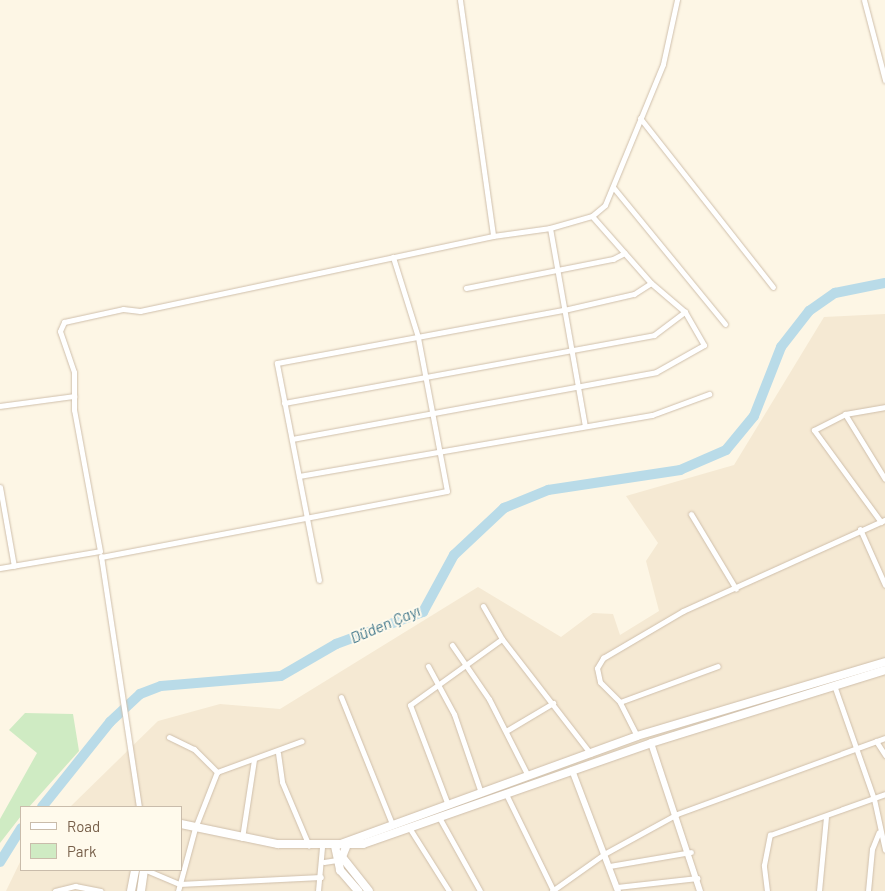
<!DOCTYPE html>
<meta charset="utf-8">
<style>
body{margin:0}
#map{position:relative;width:885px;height:891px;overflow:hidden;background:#fdf6e5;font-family:Barlow,sans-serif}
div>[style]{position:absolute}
.residential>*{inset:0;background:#f5e9d3}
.green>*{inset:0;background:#cfebc3}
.river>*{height:10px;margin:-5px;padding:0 5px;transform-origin:5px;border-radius:5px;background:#b9dbe8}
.roads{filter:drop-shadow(0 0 1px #cfbfab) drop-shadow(0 0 1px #cfbfab)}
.minor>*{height:5px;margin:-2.5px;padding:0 2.5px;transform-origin:2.5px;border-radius:2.5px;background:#fff}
.tertiary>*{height:6px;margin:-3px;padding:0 3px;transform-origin:3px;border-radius:3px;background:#fff}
.secondary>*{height:8px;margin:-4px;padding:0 4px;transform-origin:4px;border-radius:4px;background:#fff}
span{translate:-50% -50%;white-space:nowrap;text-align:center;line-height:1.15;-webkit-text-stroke:4px #fffaec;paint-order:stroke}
.water-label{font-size:16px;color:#41778b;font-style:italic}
.legend{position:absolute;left:20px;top:806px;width:162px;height:65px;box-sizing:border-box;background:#fffaec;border:1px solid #c9bcab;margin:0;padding:6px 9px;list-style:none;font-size:15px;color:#775f49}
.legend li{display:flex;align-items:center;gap:10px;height:25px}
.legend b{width:25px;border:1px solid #c9bcab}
</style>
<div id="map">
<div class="residential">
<div style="clip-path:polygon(885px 314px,885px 891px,6px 891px,21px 860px,21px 870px,181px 870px,181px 807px,70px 807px,158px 721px,220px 704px,280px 709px,478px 587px,561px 637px,593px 613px,613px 614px,620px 635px,659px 611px,646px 561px,658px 543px,626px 496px,734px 465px,824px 317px)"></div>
</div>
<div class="green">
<div style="clip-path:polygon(25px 713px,73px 714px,79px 751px,29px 807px,21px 807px,21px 816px,0 843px,0 819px,37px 753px,9px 730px)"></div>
</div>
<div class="river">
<div style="left:42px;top:807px;width:109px;rotate:-51.3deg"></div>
<div style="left:110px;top:722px;width:41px;rotate:-43deg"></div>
<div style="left:140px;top:694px;width:22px;rotate:-21deg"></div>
<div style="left:161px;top:686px;width:120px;rotate:-4.8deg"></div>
<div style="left:281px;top:676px;width:64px;rotate:-30.2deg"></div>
<div style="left:336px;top:644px;width:93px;rotate:-20.2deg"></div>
<div style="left:423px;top:612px;width:65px;rotate:-61.5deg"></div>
<div style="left:454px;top:555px;width:69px;rotate:-43.2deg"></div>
<div style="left:504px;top:508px;width:48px;rotate:-22.2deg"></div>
<div style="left:548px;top:490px;width:134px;rotate:-8.6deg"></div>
<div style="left:680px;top:470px;width:50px;rotate:-23.5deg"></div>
<div style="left:726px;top:450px;width:44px;rotate:-50.5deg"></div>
<div style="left:754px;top:416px;width:74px;rotate:-68.6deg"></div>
<div style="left:781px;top:347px;width:46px;rotate:-52.1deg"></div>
<div style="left:809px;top:311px;width:32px;rotate:-35deg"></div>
<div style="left:835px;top:293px;width:51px;rotate:-11.3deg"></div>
<div style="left:0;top:862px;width:40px;rotate:-58deg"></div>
</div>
<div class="roads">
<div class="minor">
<div style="left:460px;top:0;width:238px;rotate:82deg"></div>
<div style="left:864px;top:0;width:83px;rotate:75.3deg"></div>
<div style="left:640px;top:118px;width:215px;rotate:51.8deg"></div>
<div style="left:613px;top:187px;width:177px;rotate:50.7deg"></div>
<div style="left:550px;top:228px;width:201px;rotate:80deg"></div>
<div style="left:466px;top:288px;width:150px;rotate:-11.2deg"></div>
<div style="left:613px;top:259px;width:13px;rotate:-27deg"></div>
<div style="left:284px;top:403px;width:376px;rotate:-10.4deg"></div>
<div style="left:654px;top:335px;width:39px;rotate:-37deg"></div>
<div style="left:0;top:406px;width:75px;rotate:-7.7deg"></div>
<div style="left:845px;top:414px;width:76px;rotate:58.4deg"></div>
<div style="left:292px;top:439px;width:370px;rotate:-10.4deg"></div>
<div style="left:656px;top:372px;width:55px;rotate:-29.4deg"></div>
<div style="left:704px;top:345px;width:38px;rotate:-120deg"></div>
<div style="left:685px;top:312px;width:45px;rotate:-139.5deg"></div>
<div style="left:651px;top:283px;width:89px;rotate:-131.4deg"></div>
<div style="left:299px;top:476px;width:358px;rotate:-9.8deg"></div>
<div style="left:652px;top:415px;width:61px;rotate:-20.2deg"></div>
<div style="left:0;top:487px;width:80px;rotate:80deg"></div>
<div style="left:691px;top:514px;width:87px;rotate:59deg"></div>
<div style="left:881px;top:522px;width:114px;rotate:-126.1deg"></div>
<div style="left:814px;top:430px;width:35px;rotate:-27deg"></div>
<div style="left:845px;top:414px;width:41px;rotate:-9.9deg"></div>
<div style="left:860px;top:529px;width:61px;rotate:65.9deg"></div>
<div style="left:101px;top:556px;width:254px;rotate:81.4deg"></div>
<div style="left:101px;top:557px;width:352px;rotate:-10.8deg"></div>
<div style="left:447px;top:491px;width:157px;rotate:-100.7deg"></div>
<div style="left:418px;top:337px;width:84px;rotate:-107.4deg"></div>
<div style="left:0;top:568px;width:101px;rotate:-9.6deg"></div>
<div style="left:100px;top:551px;width:143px;rotate:-100.4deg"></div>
<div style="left:74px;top:410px;width:38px;rotate:-90deg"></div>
<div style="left:74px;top:372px;width:43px;rotate:-108.9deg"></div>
<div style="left:60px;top:331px;width:10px;rotate:-66deg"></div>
<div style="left:64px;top:322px;width:60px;rotate:-12.4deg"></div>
<div style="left:123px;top:309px;width:17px;rotate:7deg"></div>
<div style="left:140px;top:311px;width:361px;rotate:-12deg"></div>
<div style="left:493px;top:236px;width:58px;rotate:-8deg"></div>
<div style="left:550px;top:228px;width:44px;rotate:-15.9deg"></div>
<div style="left:592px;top:216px;width:17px;rotate:-40deg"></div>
<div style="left:605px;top:205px;width:152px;rotate:-67.6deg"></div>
<div style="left:663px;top:64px;width:66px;rotate:-77.7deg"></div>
<div style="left:319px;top:580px;width:221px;rotate:-101deg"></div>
<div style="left:277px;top:363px;width:292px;rotate:-10.5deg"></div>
<div style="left:564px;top:310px;width:72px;rotate:-12.9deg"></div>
<div style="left:634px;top:294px;width:20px;rotate:-33deg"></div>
<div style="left:483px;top:606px;width:38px;rotate:60deg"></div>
<div style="left:502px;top:639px;width:145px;rotate:52.3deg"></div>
<div style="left:452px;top:645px;width:65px;rotate:55.6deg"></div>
<div style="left:489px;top:699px;width:86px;rotate:63.1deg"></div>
<div style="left:428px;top:666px;width:55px;rotate:61.6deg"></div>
<div style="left:454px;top:714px;width:83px;rotate:71.1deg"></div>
<div style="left:834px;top:685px;width:121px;rotate:70.7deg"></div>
<div style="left:874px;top:799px;width:52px;rotate:77.8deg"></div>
<div style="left:341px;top:697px;width:137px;rotate:68.1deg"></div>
<div style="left:620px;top:702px;width:104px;rotate:-20.2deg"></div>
<div style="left:506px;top:731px;width:55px;rotate:-30.8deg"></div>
<div style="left:637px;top:736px;width:38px;rotate:-117deg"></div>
<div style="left:620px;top:702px;width:28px;rotate:-135deg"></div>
<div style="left:600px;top:682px;width:14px;rotate:-102deg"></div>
<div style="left:597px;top:668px;width:12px;rotate:-59deg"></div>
<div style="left:603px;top:658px;width:93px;rotate:-30.4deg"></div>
<div style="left:683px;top:611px;width:222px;rotate:-24.3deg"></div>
<div style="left:169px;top:737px;width:28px;rotate:26deg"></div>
<div style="left:194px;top:749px;width:33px;rotate:45deg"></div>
<div style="left:217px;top:772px;width:60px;rotate:111.4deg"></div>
<div style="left:195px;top:828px;width:65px;rotate:105.1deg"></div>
<div style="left:876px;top:741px;width:17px;rotate:57deg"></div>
<div style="left:278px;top:753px;width:29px;rotate:82deg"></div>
<div style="left:282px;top:782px;width:69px;rotate:67.1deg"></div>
<div style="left:217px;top:772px;width:90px;rotate:-20deg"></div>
<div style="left:506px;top:794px;width:107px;rotate:63.9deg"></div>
<div style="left:448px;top:805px;width:107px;rotate:-110.8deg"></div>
<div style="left:410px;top:705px;width:113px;rotate:-35.7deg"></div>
<div style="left:440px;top:819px;width:82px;rotate:60.9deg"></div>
<div style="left:410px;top:829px;width:73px;rotate:57.8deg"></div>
<div style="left:242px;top:838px;width:79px;rotate:-81.3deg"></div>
<div style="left:324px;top:862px;width:13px;rotate:-9deg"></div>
<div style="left:609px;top:866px;width:83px;rotate:-9.7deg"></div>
<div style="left:146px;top:870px;width:36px;rotate:23deg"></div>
<div style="left:179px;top:884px;width:142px;rotate:-2.8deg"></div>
<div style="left:617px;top:887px;width:81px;rotate:-6.4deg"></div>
<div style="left:55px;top:891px;width:21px;rotate:-14deg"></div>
<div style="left:75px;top:886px;width:26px;rotate:11deg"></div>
<div style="left:318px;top:891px;width:44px;rotate:-84.8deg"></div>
<div style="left:552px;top:891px;width:64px;rotate:-35.4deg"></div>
<div style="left:604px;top:854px;width:83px;rotate:-28.7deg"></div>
<div style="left:677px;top:814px;width:221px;rotate:-20.1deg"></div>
<div style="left:767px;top:891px;width:26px;rotate:-97deg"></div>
<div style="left:764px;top:865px;width:31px;rotate:-79deg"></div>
<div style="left:770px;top:835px;width:122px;rotate:-19.6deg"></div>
<div style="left:819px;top:891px;width:74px;rotate:-84.6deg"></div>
<div style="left:868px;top:891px;width:42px;rotate:-84.6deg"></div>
<div style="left:872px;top:849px;width:18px;rotate:-68deg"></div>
</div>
<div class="tertiary">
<div style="left:651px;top:743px;width:156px;rotate:71.7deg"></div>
<div style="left:572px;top:770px;width:129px;rotate:69.2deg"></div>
</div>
<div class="secondary">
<div style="left:181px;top:824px;width:99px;rotate:11.7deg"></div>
<div style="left:278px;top:844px;width:85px"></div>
<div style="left:363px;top:844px;width:305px;rotate:-19.3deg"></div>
<div style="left:651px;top:743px;width:245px;rotate:-17.3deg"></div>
<div style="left:338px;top:845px;width:318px;rotate:-20deg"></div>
<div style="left:637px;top:736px;width:259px;rotate:-16.6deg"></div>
<div style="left:335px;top:846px;width:25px;rotate:78deg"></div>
<div style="left:340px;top:870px;width:28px;rotate:49deg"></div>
<div style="left:346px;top:847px;width:11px;rotate:112deg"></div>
<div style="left:342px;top:857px;width:43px;rotate:51.5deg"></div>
<div style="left:131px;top:891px;width:21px;rotate:-79deg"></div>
<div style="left:141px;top:891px;width:21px;rotate:-82deg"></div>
</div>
</div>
<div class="water-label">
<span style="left:385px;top:624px;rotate:-23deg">Düden Çayı</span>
</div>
<ul class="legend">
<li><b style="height:6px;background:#fff"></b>Road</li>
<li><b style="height:14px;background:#cfebc3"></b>Park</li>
</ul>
</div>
